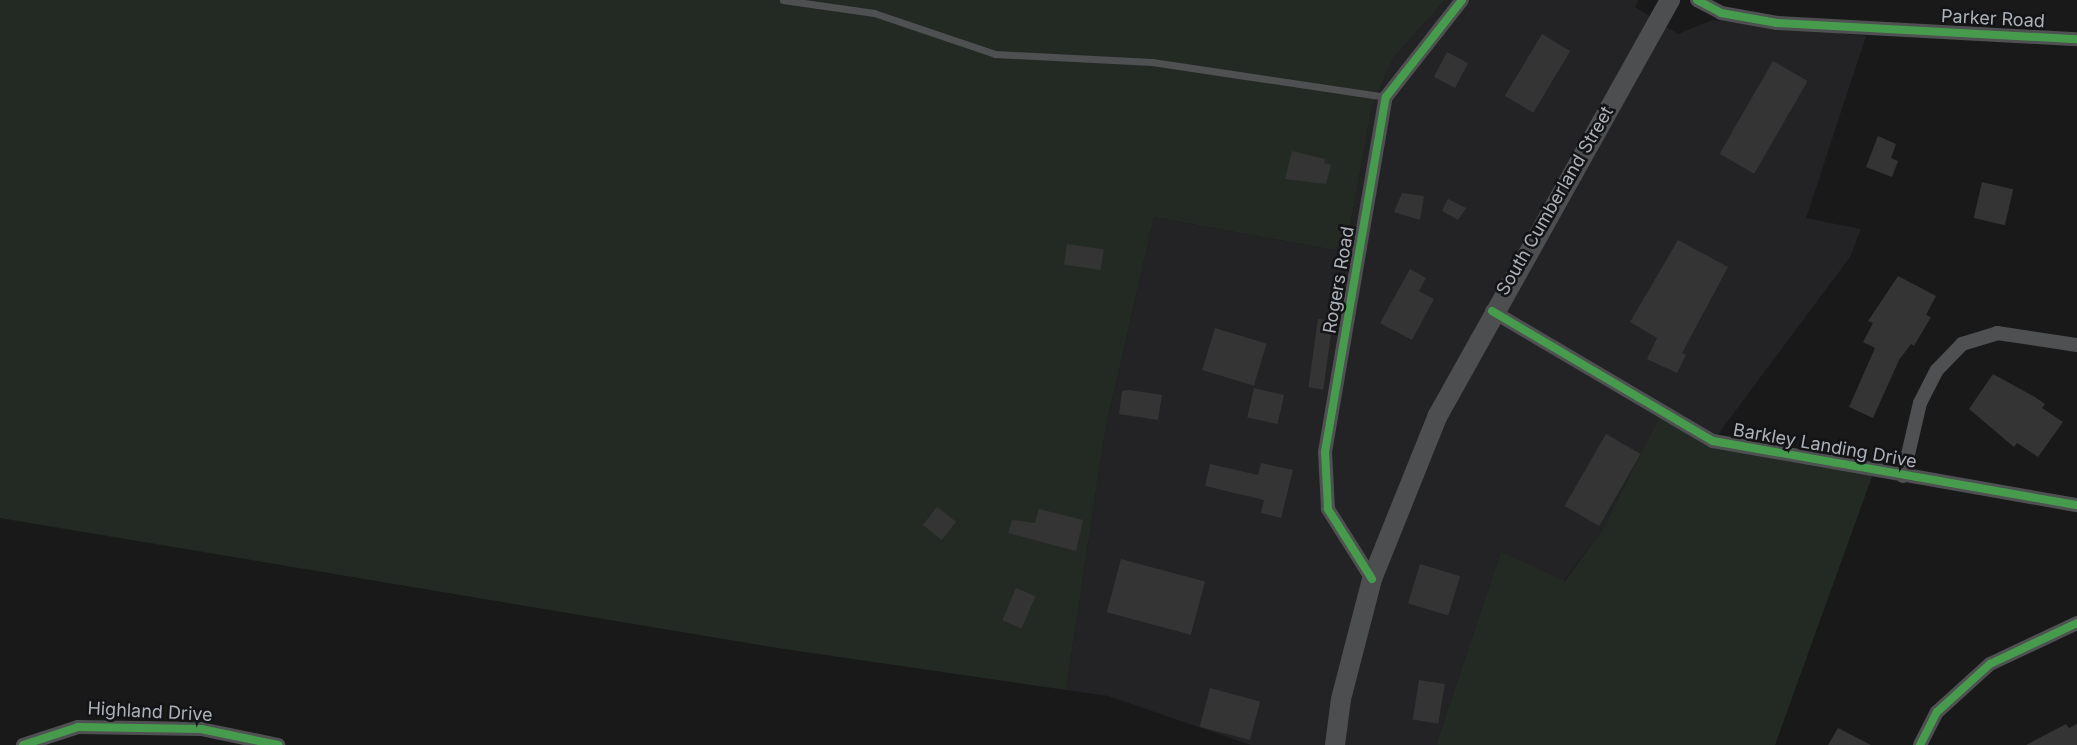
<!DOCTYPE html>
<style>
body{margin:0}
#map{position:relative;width:2077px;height:745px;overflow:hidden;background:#19191a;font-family:Inter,sans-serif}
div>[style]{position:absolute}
.built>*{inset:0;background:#232325}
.green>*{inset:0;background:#232a24}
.building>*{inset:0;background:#343435;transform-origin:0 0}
.service>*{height:7px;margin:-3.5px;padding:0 3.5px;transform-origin:3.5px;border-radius:3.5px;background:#4e5052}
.minor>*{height:14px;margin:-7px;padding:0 7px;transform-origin:7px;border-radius:7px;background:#4e5052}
.secondary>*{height:20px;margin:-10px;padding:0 10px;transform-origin:10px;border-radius:10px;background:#4d4e50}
.cycleway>*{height:8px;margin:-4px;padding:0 4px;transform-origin:4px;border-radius:4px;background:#469c4c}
span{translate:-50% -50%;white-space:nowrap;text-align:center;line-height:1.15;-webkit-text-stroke:5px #141416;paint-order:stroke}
.street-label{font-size:18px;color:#acb2b9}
</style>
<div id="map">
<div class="built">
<div style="clip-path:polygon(1445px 0,1638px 0,1635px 7px,1678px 34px,1712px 20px,1866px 36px,1806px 218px,1861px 229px,1850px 257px,1713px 441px,1662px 412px,1604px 527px,1564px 581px,1501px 553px,1436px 745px,1251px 745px,1108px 696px,1066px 690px,1105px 431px,1154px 217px,1334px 250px,1348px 238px,1372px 106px,1394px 57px)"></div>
</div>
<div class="green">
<div style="clip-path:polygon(0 0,1445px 0,1394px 57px,1372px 106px,1348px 238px,1334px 250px,1154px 217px,1105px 431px,1066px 690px,771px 647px,0 518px)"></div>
<div style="clip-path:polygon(1662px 412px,1713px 441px,1874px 471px,1775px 745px,1436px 745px,1501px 552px,1565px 581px,1604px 527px)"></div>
</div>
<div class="building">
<div style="left:1542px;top:34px;width:33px;height:72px;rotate:31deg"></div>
<div style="left:1447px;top:52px;width:24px;height:28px;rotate:28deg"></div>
<div style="left:1773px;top:61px;width:40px;height:107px;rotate:30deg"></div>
<div style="clip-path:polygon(1878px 136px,1896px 144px,1891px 158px,1898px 161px,1892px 177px,1866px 167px)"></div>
<div style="clip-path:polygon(1292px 151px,1325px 159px,1324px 163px,1331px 165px,1326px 184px,1285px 179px)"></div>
<div style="left:1982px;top:182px;width:32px;height:37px;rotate:13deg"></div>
<div style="clip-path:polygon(1402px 193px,1424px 196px,1420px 220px,1394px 212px)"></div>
<div style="clip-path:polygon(1448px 199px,1466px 208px,1458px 220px,1442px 211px)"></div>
<div style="clip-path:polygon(1678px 240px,1728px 267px,1682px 353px,1686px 355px,1677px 373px,1647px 359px,1657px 338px,1630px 322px)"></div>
<div style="left:1067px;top:244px;width:37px;height:21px;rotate:8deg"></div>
<div style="clip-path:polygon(1410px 269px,1426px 278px,1419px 291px,1434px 299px,1412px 340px,1380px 323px)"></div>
<div style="clip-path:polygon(1898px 276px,1936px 296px,1926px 315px,1931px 317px,1914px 346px,1911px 344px,1899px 360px,1873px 418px,1849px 407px,1875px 348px,1863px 342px,1873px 323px,1868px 321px)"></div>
<div style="left:1318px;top:319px;width:15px;height:69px;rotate:8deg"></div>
<div style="left:1215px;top:328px;width:54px;height:44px;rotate:17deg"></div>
<div style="clip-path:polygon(1993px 374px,2035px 397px,2045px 404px,2042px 408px,2063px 422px,2038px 457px,2017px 443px,2014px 447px,1969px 409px)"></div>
<div style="left:1254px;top:388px;width:31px;height:30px;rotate:13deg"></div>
<div style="clip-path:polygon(1129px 390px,1162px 395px,1158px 420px,1119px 414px,1122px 391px)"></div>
<div style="left:1606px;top:434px;width:40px;height:83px;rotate:30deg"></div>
<div style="clip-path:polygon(1261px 463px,1293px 470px,1281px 518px,1261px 513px,1264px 500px,1205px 486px,1210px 464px,1258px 475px)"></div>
<div style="left:937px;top:507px;width:24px;height:23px;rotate:38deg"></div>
<div style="clip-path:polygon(1039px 509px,1083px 520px,1076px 551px,1008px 533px,1012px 520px,1035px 523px)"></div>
<div style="left:1121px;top:559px;width:87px;height:55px;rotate:15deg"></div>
<div style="left:1420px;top:564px;width:42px;height:41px;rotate:17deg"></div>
<div style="left:1016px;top:588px;width:21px;height:35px;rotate:23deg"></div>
<div style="left:1419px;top:680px;width:26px;height:40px;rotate:9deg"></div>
<div style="left:1210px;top:688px;width:52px;height:40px;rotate:15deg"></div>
<div style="clip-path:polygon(2066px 724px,2069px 728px,2077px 724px,2077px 745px,2026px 745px)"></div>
<div style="clip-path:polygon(1838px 728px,1871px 745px,1828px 745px)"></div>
</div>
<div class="service">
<div style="left:783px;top:0;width:92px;rotate:8.1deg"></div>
<div style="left:874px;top:13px;width:128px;rotate:18.7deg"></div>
<div style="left:995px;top:54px;width:157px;rotate:2.9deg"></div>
<div style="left:1152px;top:62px;width:237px;rotate:8.5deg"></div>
</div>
<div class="minor">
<div style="left:1697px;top:0;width:27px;rotate:28deg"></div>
<div style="left:1721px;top:13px;width:57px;rotate:10.1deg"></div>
<div style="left:1777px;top:23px;width:300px;rotate:3.1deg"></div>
<div style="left:1492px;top:311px;width:256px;rotate:30.5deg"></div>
<div style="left:1713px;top:441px;width:370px;rotate:10deg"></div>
<div style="left:1903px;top:476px;width:75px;rotate:-76.9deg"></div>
<div style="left:1920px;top:403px;width:37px;rotate:-63deg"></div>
<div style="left:1937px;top:370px;width:36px;rotate:-46deg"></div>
<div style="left:1962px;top:344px;width:37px;rotate:-17deg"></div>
<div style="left:1997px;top:333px;width:81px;rotate:8.5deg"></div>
<div style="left:1372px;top:579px;width:83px;rotate:-122.2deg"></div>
<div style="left:1328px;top:509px;width:57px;rotate:-93deg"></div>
<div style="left:1325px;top:452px;width:360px;rotate:-80.3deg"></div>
<div style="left:1386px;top:97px;width:123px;rotate:-51.9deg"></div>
<div style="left:23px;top:745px;width:58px;rotate:-18.1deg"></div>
<div style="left:78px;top:727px;width:123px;rotate:0.9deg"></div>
<div style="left:201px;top:729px;width:79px;rotate:11.7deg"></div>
<div style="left:1920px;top:745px;width:37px;rotate:-63deg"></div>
<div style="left:1937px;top:712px;width:72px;rotate:-42.2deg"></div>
<div style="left:1990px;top:664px;width:96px;rotate:-25.2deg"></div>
</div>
<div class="secondary">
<div style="left:1335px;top:745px;width:46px;rotate:-82.6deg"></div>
<div style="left:1341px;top:699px;width:124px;rotate:-75.5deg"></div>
<div style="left:1372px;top:579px;width:175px;rotate:-68.1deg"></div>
<div style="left:1437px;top:417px;width:478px;rotate:-60.8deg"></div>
</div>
<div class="cycleway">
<div style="left:1697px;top:0;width:27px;rotate:28deg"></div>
<div style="left:1721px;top:13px;width:57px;rotate:10.1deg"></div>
<div style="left:1777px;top:23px;width:300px;rotate:3.1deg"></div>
<div style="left:1492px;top:311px;width:256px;rotate:30.5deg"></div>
<div style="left:1713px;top:441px;width:370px;rotate:10deg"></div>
<div style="left:1372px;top:579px;width:83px;rotate:-122.2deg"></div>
<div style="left:1328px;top:509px;width:57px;rotate:-93deg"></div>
<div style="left:1325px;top:452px;width:360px;rotate:-80.3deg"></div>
<div style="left:1386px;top:97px;width:123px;rotate:-51.9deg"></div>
<div style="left:23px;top:745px;width:58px;rotate:-18.1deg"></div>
<div style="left:78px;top:727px;width:123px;rotate:0.9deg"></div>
<div style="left:201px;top:729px;width:79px;rotate:11.7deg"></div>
<div style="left:1920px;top:745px;width:37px;rotate:-63deg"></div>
<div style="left:1937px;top:712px;width:72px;rotate:-42.2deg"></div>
<div style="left:1990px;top:664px;width:96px;rotate:-25.2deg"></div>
</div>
<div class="street-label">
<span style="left:1993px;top:19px;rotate:3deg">Parker Road</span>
<span style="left:1555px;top:201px;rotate:-60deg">South Cumberland Street</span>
<span style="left:1339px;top:280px;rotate:-80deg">Rogers Road</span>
<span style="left:1825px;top:446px;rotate:10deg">Barkley Landing Drive</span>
<span style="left:150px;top:712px;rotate:3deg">Highland Drive</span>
</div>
</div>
